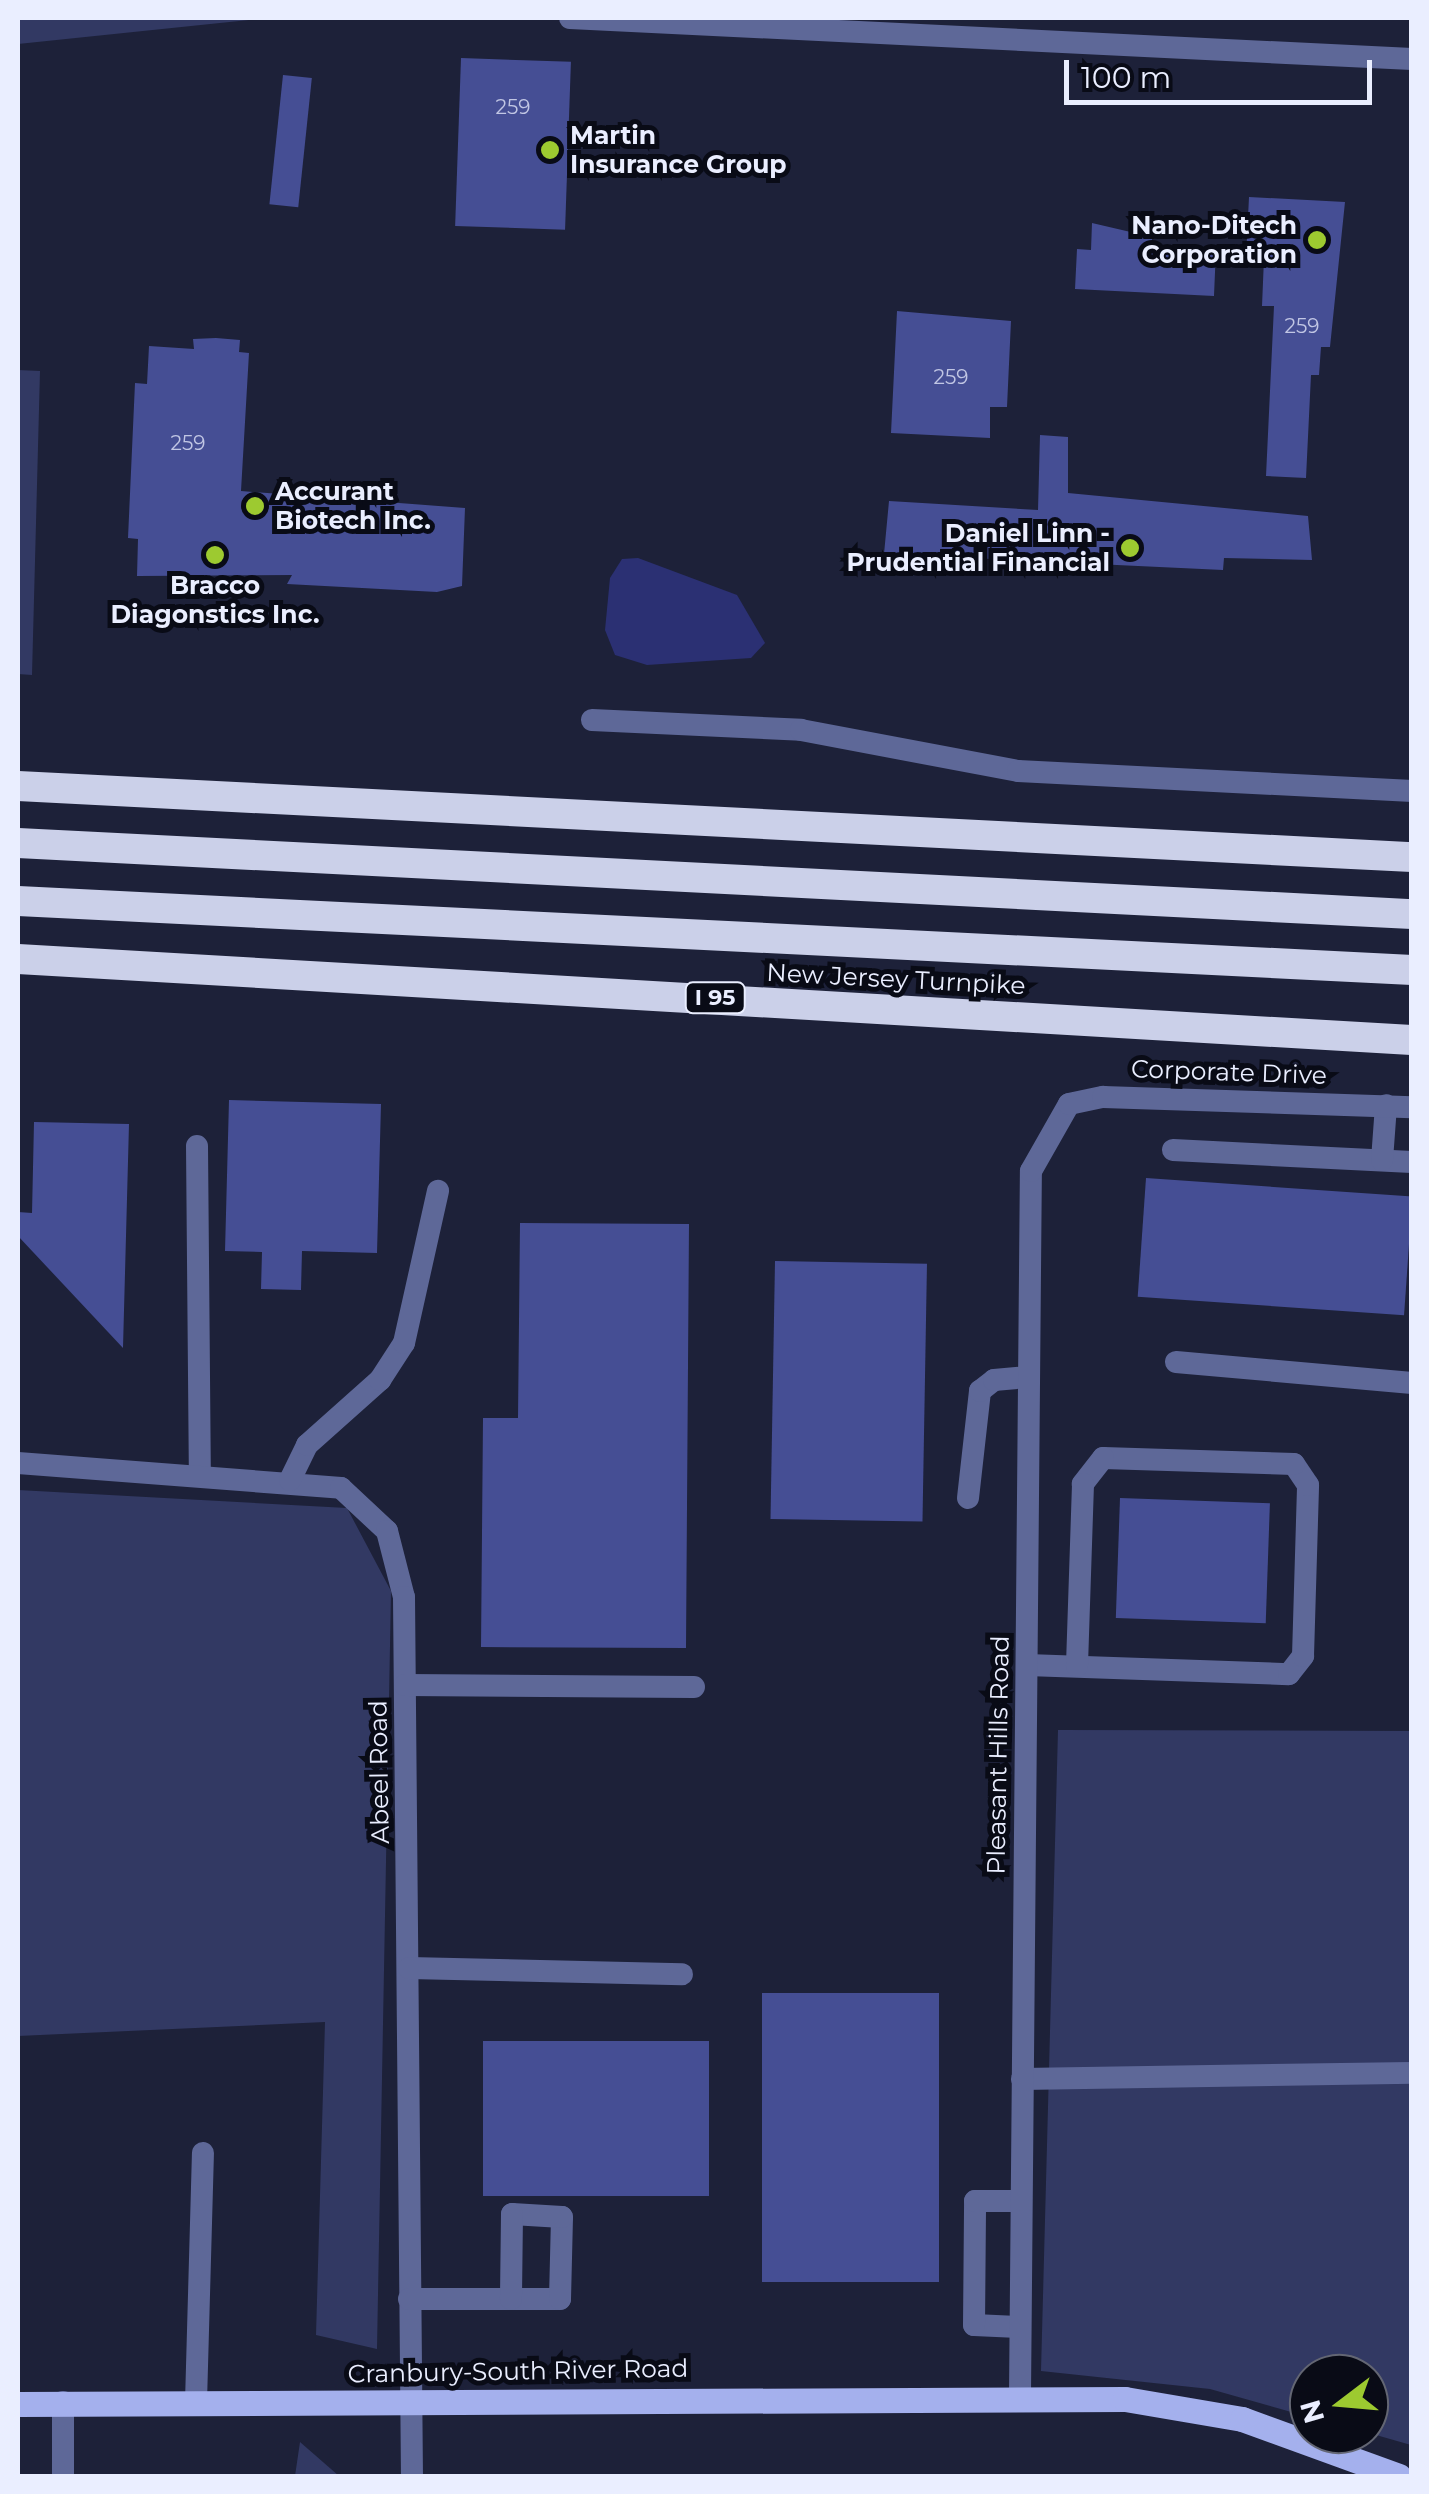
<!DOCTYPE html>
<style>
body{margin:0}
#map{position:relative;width:1429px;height:2494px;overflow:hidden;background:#1d2139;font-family:Montserrat,sans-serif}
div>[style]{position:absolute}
.green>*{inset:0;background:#323963}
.water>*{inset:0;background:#2b3073}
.building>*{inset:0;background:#454e94;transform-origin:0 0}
.minor>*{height:22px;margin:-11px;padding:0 11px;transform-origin:11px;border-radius:11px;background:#5e6898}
.major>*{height:25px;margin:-12.5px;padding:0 12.5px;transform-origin:12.5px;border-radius:12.5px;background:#a4b0ed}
.highway>*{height:30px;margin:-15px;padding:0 15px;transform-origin:15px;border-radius:15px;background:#cbd0e9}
.dots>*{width:28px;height:28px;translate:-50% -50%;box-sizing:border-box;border:5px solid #090b16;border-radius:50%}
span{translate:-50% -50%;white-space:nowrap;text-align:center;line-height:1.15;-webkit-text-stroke:10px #090b16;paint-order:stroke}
.number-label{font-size:20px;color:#c1c6e4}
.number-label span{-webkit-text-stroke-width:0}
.shield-label span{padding:2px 8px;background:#090b16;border:2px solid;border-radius:8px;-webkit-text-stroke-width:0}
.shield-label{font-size:22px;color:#eaeeff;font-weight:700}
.poi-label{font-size:25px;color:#eaeeff;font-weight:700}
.left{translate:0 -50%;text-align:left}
.right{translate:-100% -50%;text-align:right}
.street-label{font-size:25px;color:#eaeeff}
.frame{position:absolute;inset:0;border:20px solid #eaeeff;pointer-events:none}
.north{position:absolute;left:1289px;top:2354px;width:100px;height:100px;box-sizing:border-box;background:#090b16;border:2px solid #636673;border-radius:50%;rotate:254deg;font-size:28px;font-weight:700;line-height:40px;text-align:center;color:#eaeeff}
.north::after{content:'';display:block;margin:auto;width:35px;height:45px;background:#9dca30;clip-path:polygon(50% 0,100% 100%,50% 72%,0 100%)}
.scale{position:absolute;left:1064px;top:60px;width:308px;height:45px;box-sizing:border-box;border:5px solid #eaeeff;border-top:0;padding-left:12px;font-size:30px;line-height:35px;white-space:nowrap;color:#eaeeff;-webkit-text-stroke:8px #090b16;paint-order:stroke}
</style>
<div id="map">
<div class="green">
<div style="clip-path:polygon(18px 18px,267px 18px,18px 44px)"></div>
<div style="clip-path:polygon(18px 370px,40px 371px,32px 675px,18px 674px)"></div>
<div style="clip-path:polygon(18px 1490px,347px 1508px,391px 1591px,377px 2349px,316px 2335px,325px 2022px,18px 2036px)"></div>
<div style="clip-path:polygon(1058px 1730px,1411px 1731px,1411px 2445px,1369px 2433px,1369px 2374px,1309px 2374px,1309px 2417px,1210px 2389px,1041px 2371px)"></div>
<div style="clip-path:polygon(300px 2442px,339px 2476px,295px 2476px)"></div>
</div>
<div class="water">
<div style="clip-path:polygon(638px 558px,737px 595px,765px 643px,751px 658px,647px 665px,615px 655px,605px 630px,610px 578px,622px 559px)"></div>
</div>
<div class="building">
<div style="left:461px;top:58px;width:110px;height:168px;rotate:2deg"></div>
<div style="left:283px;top:75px;width:29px;height:130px;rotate:6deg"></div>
<div style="clip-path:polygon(1249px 197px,1345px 202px,1330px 347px,1321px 347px,1319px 375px,1311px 375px,1306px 478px,1266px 476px,1274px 306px,1262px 306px,1264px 258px,1246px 257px)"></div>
<div style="clip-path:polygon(1092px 223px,1152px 237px,1152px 246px,1216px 249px,1214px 296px,1075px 289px,1077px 249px,1091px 250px)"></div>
<div style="clip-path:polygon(897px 311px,1011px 321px,1007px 407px,990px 407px,990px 438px,891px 433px)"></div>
<div style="clip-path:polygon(216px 338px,240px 340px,239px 352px,249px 353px,241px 491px,465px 508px,462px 586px,437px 592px,287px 584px,292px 575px,137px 576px,138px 539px,128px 538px,135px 383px,147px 384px,149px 346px,194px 349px,193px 339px)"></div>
<div style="clip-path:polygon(1040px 435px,1068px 437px,1068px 493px,1308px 516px,1312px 560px,1224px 558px,1223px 570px,884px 554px,889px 501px,1038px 510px)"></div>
<div style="clip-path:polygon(229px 1100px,381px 1104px,377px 1253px,302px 1251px,301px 1290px,261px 1289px,262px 1252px,225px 1251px)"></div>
<div style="clip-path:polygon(34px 1122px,129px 1124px,123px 1348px,18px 1236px,18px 1212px,32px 1213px)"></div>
<div style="left:1146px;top:1178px;width:267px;height:119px;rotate:4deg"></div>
<div style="clip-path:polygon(520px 1223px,689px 1224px,686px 1648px,481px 1647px,483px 1418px,518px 1418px)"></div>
<div style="left:775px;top:1261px;width:152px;height:258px;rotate:1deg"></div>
<div style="left:1120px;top:1498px;width:150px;height:120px;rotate:2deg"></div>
<div style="left:762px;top:1993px;width:177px;height:289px"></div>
<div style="left:483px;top:2041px;width:226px;height:155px"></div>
</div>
<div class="minor">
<div style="left:570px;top:18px;width:843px;rotate:2.79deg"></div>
<div style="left:592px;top:720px;width:209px;rotate:2.7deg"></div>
<div style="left:801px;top:730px;width:221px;rotate:10.7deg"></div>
<div style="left:1018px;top:771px;width:395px;rotate:2.9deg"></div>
<div style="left:197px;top:1146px;width:326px;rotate:89.5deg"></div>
<div style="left:1173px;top:1150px;width:239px;rotate:2.9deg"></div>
<div style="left:1382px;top:1160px;width:55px;rotate:-85.8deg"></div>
<div style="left:1176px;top:1362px;width:237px;rotate:5.1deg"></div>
<div style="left:18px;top:1463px;width:324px;rotate:4.4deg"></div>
<div style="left:341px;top:1488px;width:63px;rotate:43.1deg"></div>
<div style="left:387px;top:1531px;width:68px;rotate:75.6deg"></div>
<div style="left:404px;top:1597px;width:879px;rotate:89.48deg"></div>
<div style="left:290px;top:1480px;width:39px;rotate:-64deg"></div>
<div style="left:307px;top:1445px;width:98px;rotate:-41.7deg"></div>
<div style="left:380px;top:1380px;width:44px;rotate:-57deg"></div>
<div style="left:404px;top:1343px;width:156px;rotate:-77.4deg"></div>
<div style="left:968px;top:1498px;width:108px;rotate:-83.6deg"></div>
<div style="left:980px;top:1391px;width:18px;rotate:-38deg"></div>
<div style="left:994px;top:1380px;width:35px;rotate:-5deg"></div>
<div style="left:1027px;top:1665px;width:262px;rotate:2deg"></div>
<div style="left:1289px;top:1674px;width:23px;rotate:-52deg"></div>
<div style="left:1303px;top:1656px;width:171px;rotate:-88.3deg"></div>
<div style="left:1308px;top:1485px;width:25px;rotate:-124deg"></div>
<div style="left:1294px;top:1464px;width:191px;rotate:-178.2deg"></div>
<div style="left:1103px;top:1458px;width:33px;rotate:128deg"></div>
<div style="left:1083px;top:1484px;width:182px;rotate:91.9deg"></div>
<div style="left:405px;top:1685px;width:289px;rotate:0.4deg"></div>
<div style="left:409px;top:1968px;width:273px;rotate:1.3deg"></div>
<div style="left:1022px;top:2079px;width:390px;rotate:-0.9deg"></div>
<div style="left:409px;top:2299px;width:151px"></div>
<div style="left:560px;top:2299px;width:82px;rotate:-88.6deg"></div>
<div style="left:562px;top:2217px;width:50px;rotate:-176.6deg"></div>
<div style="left:512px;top:2214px;width:85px;rotate:90.7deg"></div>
<div style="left:1019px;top:2327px;width:45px;rotate:-177.5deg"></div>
<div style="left:974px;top:2325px;width:124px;rotate:-89.5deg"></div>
<div style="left:975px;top:2201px;width:46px"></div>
<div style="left:1020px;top:2395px;width:1224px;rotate:-89.49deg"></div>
<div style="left:1031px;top:1171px;width:77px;rotate:-60.4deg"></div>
<div style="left:1069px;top:1104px;width:35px;rotate:-12deg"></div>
<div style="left:1103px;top:1097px;width:309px;rotate:1.9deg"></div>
<div style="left:63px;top:2402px;width:74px;rotate:90deg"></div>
<div style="left:196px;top:2402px;width:249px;rotate:-88.4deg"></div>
</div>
<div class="major">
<div style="left:18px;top:2404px;width:1107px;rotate:-0.26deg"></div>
<div style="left:1125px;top:2399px;width:119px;rotate:9.7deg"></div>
<div style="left:1242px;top:2419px;width:167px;rotate:20deg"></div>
</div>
<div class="highway">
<div style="left:18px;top:786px;width:1396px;rotate:2.92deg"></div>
<div style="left:18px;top:843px;width:1396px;rotate:2.92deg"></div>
<div style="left:18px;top:901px;width:1396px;rotate:2.83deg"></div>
<div style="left:18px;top:959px;width:1396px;rotate:3.33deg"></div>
</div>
<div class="dots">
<div style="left:550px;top:150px;background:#9dca30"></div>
<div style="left:1317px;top:240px;background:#9dca30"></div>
<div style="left:255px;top:506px;background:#9dca30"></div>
<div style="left:1130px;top:548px;background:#9dca30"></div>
<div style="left:215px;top:555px;background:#9dca30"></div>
</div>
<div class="number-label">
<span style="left:513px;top:107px">259</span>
<span style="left:1302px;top:326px">259</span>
<span style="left:951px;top:377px">259</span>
<span style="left:188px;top:443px">259</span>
</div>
<div class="shield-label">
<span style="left:715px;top:998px">I 95</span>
</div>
<div class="poi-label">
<span class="left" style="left:570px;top:150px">Martin<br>Insurance Group</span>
<span class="right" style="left:1297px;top:240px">Nano-Ditech<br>Corporation</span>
<span class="left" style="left:275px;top:506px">Accurant<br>Biotech Inc.</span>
<span class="right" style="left:1110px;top:548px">Daniel Linn -<br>Prudential Financial</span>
<span style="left:215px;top:600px">Bracco<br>Diagonstics Inc.</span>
</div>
<div class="street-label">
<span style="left:896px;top:979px;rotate:3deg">New Jersey Turnpike</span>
<span style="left:1229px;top:1072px;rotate:2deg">Corporate Drive</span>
<span style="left:998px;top:1755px;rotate:-89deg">Pleasant Hills Road</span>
<span style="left:379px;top:1772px;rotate:-91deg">Abeel Road</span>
<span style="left:518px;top:2371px;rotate:-1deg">Cranbury-South River Road</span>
</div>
<div class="frame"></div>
<div class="north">N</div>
<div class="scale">100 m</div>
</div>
